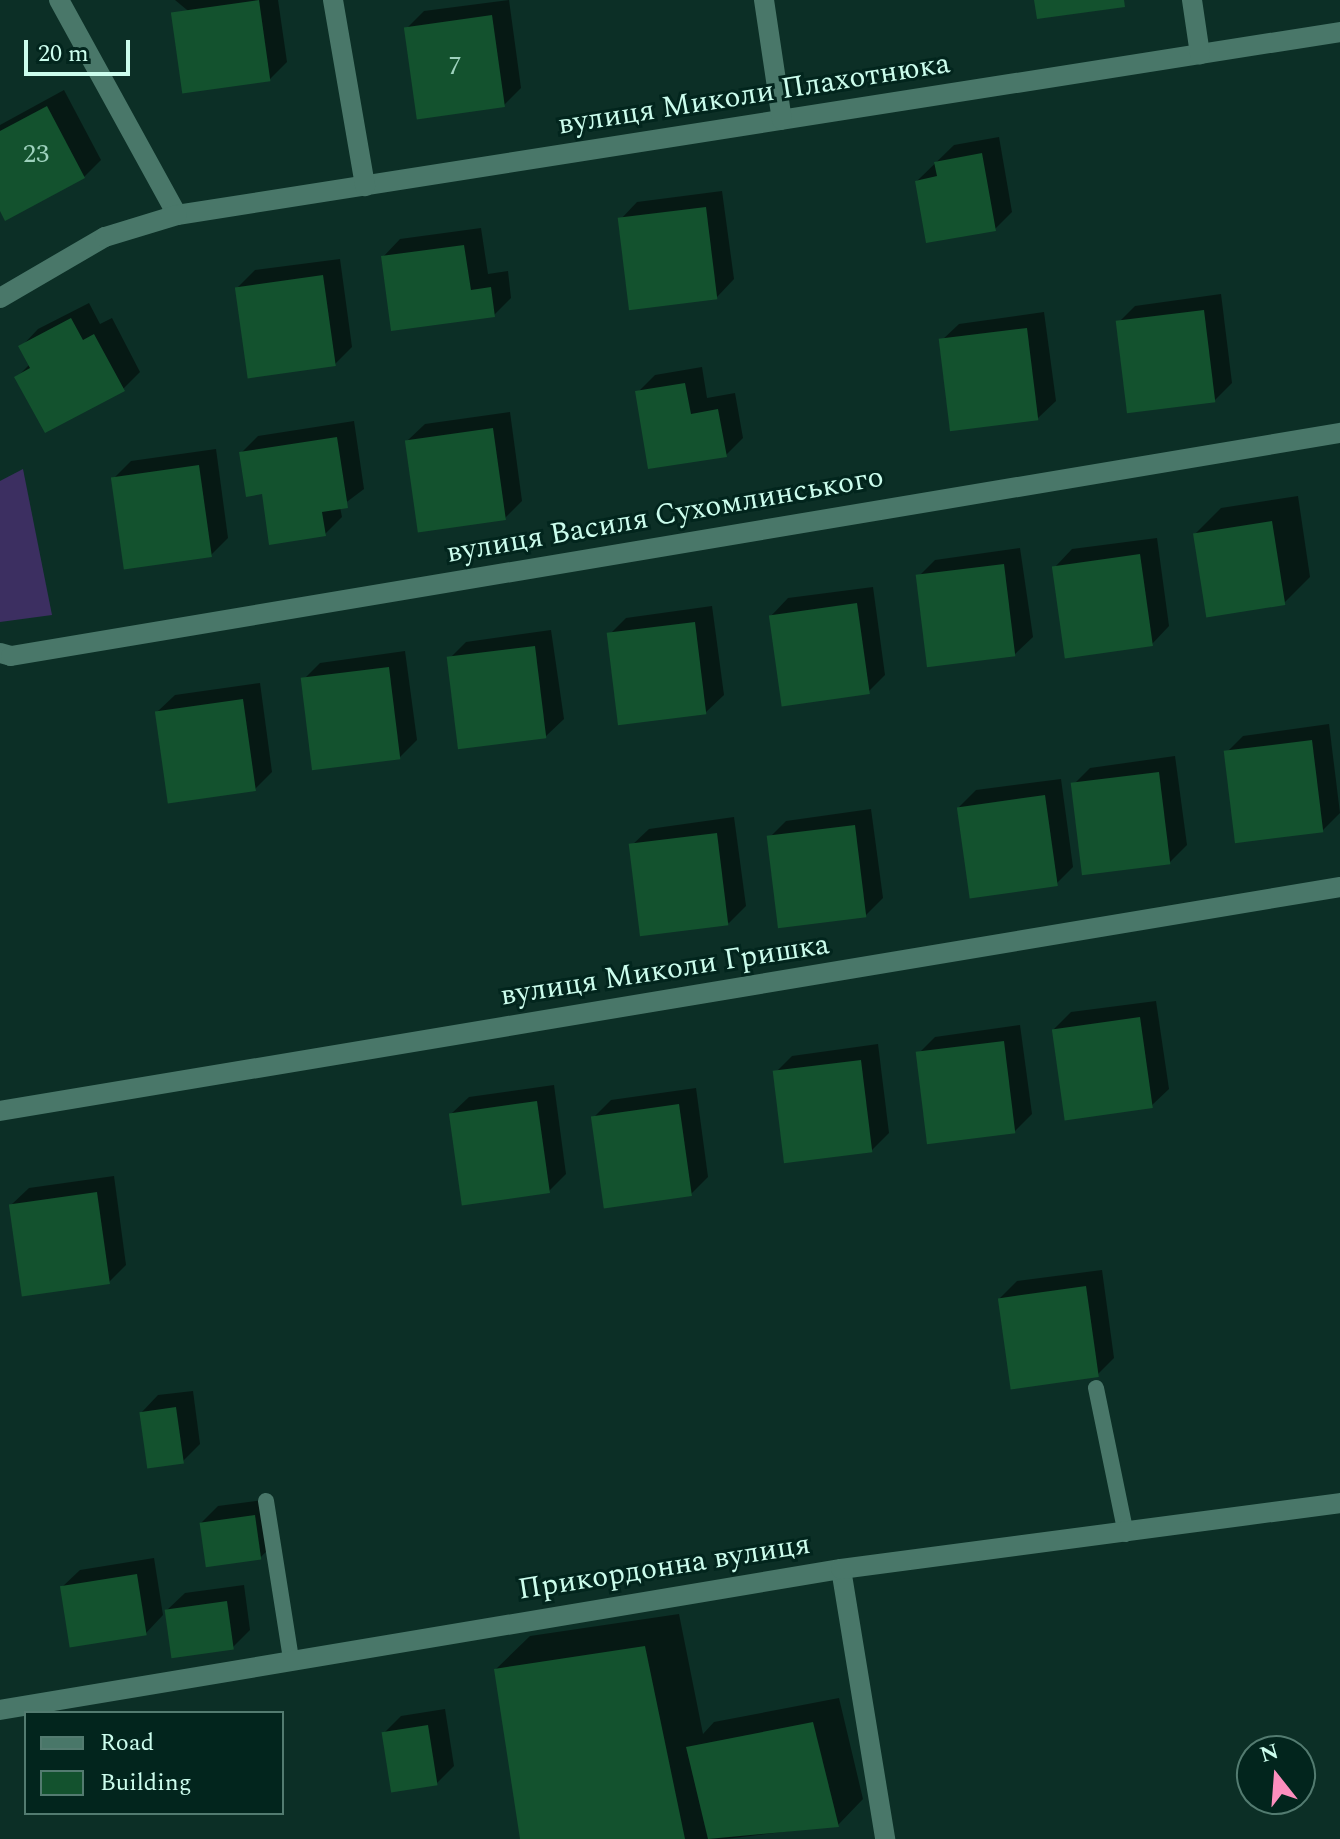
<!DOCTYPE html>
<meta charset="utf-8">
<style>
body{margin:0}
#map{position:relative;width:1340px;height:1839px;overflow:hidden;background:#0c2f26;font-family:Spectral,serif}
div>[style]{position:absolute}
.green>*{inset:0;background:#3c2f61}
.shadow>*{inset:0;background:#0007}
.building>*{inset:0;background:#13522e;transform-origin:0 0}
.service>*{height:16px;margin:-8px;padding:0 8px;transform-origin:8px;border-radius:8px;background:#497769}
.minor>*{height:20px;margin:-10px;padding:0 10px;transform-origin:10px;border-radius:10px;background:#497769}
span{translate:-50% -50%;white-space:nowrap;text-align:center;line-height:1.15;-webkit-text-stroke:6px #02251d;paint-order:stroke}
.number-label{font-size:26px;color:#9ed2bd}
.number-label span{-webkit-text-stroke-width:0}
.street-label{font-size:30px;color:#ccfded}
.legend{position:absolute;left:24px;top:1711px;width:260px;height:104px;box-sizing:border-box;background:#02251d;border:2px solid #537b70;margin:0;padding:10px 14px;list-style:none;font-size:24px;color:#ccfded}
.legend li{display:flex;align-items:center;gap:16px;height:40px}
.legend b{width:40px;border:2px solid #537b70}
.north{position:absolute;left:1236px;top:1735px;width:80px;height:80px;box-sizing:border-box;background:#02251d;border:2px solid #537b70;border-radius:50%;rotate:343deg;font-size:22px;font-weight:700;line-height:32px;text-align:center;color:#ccfded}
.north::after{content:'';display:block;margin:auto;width:28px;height:36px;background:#fd8ebe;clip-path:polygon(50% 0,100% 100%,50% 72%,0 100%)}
.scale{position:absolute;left:24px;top:40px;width:106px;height:36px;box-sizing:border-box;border:4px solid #ccfded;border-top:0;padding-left:10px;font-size:24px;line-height:28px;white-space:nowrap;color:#ccfded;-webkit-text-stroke:6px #02251d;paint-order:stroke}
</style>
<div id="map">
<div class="green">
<div style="clip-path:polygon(23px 469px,52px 615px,0 622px,0 481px)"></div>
</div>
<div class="shadow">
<div style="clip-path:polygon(175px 0,278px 0,287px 62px,270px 79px)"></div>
<div style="clip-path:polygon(509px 0,521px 88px,504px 105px,407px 28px,424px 11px)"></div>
<div style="clip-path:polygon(64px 90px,101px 160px,84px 177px,0 206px,0 125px)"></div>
<div style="clip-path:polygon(999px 137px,1012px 212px,995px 229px,917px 181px,954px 145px)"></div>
<div style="clip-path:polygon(722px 191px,734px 279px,717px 297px,620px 220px,637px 202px)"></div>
<div style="clip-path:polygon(481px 228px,488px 274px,508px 271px,511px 298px,494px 315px,383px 257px,400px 239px)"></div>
<div style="clip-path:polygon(340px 259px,352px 347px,335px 364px,238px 287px,255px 270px)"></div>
<div style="clip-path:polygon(1221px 294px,1232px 383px,1215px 400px,1118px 323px,1135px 306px)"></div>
<div style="clip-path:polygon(89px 303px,100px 324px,112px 318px,140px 372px,123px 389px,17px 377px,30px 364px,21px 347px,38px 329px)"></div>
<div style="clip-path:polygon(1044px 312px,1056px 401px,1038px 418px,941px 341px,959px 324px)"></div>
<div style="clip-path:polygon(702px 367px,707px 398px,735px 393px,743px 438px,726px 455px,638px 392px,655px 375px)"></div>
<div style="clip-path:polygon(510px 412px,522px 501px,505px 518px,407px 441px,425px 424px)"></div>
<div style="clip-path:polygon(354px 421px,364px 489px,340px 507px,342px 517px,325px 534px,264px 492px,241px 453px,258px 436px)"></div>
<div style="clip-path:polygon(216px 449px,228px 538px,211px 555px,114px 478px,131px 461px)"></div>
<div style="clip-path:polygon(1298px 496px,1310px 577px,1284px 603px,1195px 534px,1221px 508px)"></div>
<div style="clip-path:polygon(1157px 538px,1169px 626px,1152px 644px,1055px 567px,1072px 549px)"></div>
<div style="clip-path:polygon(1020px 548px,1033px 637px,1015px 654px,918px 577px,935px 560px)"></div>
<div style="clip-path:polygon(873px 587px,885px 675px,868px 692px,771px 616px,788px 598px)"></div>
<div style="clip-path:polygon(712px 606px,724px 695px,706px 712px,609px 635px,626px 618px)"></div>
<div style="clip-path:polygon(551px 630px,564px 719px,546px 736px,449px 659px,466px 642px)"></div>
<div style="clip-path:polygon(405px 651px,417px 740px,400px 757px,303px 680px,320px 663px)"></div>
<div style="clip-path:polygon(260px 683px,272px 772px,255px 789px,157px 712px,175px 695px)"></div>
<div style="clip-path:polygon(1329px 724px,1340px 813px,1323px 830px,1226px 753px,1243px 736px)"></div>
<div style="clip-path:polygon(1175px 756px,1187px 845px,1170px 862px,1073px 785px,1090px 768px)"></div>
<div style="clip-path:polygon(1061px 779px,1073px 867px,1056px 884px,959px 807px,976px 790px)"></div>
<div style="clip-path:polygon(871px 809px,883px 898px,866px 915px,769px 838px,786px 821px)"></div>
<div style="clip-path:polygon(734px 817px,746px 906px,729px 923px,631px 846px,649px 829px)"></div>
<div style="clip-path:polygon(1156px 1001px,1169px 1089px,1151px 1106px,1054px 1029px,1071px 1012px)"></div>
<div style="clip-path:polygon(1020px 1025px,1032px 1114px,1015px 1131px,918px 1054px,935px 1037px)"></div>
<div style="clip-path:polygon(878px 1044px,889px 1133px,872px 1150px,775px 1073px,792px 1056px)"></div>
<div style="clip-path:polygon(554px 1085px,566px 1174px,549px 1191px,451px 1114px,469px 1097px)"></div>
<div style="clip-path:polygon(696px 1088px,708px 1177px,691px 1194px,594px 1117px,611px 1100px)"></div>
<div style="clip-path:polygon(114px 1176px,126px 1265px,109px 1282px,11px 1205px,29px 1188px)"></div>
<div style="clip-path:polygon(1102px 1270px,1114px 1358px,1097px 1375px,1000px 1298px,1017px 1281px)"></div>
<div style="clip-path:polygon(193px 1391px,200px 1444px,183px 1461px,141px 1413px,158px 1395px)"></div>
<div style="clip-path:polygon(271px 1499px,277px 1540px,260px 1558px,201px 1523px,218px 1506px)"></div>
<div style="clip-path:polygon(154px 1558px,163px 1615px,146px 1633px,62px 1587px,80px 1570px)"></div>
<div style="clip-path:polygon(244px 1585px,250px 1630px,233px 1647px,167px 1610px,185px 1593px)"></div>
<div style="clip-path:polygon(679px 1614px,703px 1734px,714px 1722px,839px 1698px,863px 1799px,838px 1825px,726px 1839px,525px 1839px,496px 1669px,530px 1636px)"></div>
<div style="clip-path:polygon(445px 1709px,454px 1766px,437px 1783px,384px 1733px,401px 1716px)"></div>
</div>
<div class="building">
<div style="left:259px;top:0;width:82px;height:89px;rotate:82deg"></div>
<div style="clip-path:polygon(1034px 0,1124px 0,1125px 7px,1037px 19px)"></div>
<div style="left:492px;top:15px;width:93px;height:89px;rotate:82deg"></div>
<div style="clip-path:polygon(47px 106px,85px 178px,5px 221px,0 211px,0 131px)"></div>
<div style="clip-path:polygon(982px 153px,996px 231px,926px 243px,915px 181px,937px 176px,934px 162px)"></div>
<div style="left:706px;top:207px;width:93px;height:89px;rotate:83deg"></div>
<div style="clip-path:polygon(464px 245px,471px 290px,491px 287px,495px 317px,391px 331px,381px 256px)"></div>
<div style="left:323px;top:275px;width:92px;height:89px;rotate:82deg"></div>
<div style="left:1204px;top:310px;width:93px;height:89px;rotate:83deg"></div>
<div style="clip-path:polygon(71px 318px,83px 340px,94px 334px,125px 391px,45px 433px,14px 377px,30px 368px,18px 346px)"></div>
<div style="left:1027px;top:328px;width:93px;height:89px;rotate:83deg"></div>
<div style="clip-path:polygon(685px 383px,691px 414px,718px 409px,727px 457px,648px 469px,635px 391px)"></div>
<div style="left:493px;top:428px;width:93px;height:89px;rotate:82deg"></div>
<div style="clip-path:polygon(337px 437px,348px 508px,322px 512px,326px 536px,269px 545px,262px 494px,246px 497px,239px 452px)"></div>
<div style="left:199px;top:465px;width:93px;height:89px;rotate:82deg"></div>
<div style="left:1272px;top:521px;width:85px;height:80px;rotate:81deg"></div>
<div style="left:1140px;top:554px;width:93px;height:89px;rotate:82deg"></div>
<div style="left:1004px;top:564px;width:93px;height:89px;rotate:83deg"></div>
<div style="left:857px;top:603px;width:92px;height:89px;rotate:82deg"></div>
<div style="left:695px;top:622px;width:93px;height:89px;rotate:83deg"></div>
<div style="left:535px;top:646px;width:93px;height:89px;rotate:83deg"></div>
<div style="left:389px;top:667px;width:93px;height:89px;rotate:83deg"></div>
<div style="left:243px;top:699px;width:93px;height:89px;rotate:82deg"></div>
<div style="left:1312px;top:740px;width:93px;height:89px;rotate:83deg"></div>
<div style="left:1159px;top:772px;width:93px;height:89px;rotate:83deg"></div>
<div style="left:1045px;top:795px;width:92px;height:89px;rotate:82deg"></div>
<div style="left:855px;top:825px;width:93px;height:89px;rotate:83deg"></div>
<div style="left:717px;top:833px;width:93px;height:89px;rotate:83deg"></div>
<div style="left:1140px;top:1017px;width:92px;height:89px;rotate:82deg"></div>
<div style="left:1004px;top:1041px;width:93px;height:89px;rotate:83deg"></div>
<div style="left:861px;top:1060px;width:93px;height:89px;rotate:83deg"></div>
<div style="left:537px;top:1101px;width:93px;height:89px;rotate:82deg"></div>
<div style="left:679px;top:1104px;width:93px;height:89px;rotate:82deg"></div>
<div style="left:97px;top:1192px;width:93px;height:89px;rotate:82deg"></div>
<div style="left:1086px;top:1286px;width:92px;height:89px;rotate:82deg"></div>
<div style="left:176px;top:1407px;width:57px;height:37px;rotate:82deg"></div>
<div style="left:255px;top:1515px;width:45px;height:56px;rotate:82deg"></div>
<div style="left:137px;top:1574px;width:62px;height:78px;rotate:81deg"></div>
<div style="left:227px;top:1601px;width:49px;height:63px;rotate:82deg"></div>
<div style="clip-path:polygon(645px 1646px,685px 1839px,520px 1839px,494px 1669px)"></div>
<div style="clip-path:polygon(813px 1722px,839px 1827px,708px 1839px,686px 1747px)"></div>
<div style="left:428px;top:1725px;width:61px;height:47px;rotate:81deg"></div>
</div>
<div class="service">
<div style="left:1096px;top:1388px;width:149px;rotate:78.4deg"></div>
<div style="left:266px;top:1501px;width:159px;rotate:81deg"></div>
</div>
<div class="minor">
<div style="left:59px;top:0;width:245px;rotate:61.2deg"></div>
<div style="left:177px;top:215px;width:1177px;rotate:-8.94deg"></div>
<div style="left:333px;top:0;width:189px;rotate:80.2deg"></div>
<div style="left:764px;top:0;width:121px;rotate:81.5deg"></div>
<div style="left:1192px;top:0;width:55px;rotate:81.6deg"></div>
<div style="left:0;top:298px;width:121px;rotate:-30.2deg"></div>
<div style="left:105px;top:237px;width:75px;rotate:-17deg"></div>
<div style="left:0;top:653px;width:11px;rotate:15deg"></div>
<div style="left:11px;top:656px;width:1348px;rotate:-9.53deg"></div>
<div style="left:0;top:1111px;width:1359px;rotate:-9.49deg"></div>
<div style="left:841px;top:1569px;width:274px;rotate:80.7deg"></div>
<div style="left:0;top:1710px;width:853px;rotate:-9.52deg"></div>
<div style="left:841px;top:1569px;width:503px;rotate:-7.53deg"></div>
</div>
<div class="number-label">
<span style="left:455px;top:67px">7</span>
<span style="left:36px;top:155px">23</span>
</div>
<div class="street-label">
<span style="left:754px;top:94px;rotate:-9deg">вулиця Миколи Плахотнюка</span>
<span style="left:665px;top:515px;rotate:-10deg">вулиця Василя Сухомлинського</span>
<span style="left:665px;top:970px;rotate:-9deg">вулиця Миколи Гришка</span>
<span style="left:664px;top:1567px;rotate:-9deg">Прикордонна вулиця</span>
</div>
<ul class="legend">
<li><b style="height:10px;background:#497769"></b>Road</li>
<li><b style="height:22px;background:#13522e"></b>Building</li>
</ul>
<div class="north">N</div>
<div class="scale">20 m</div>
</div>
